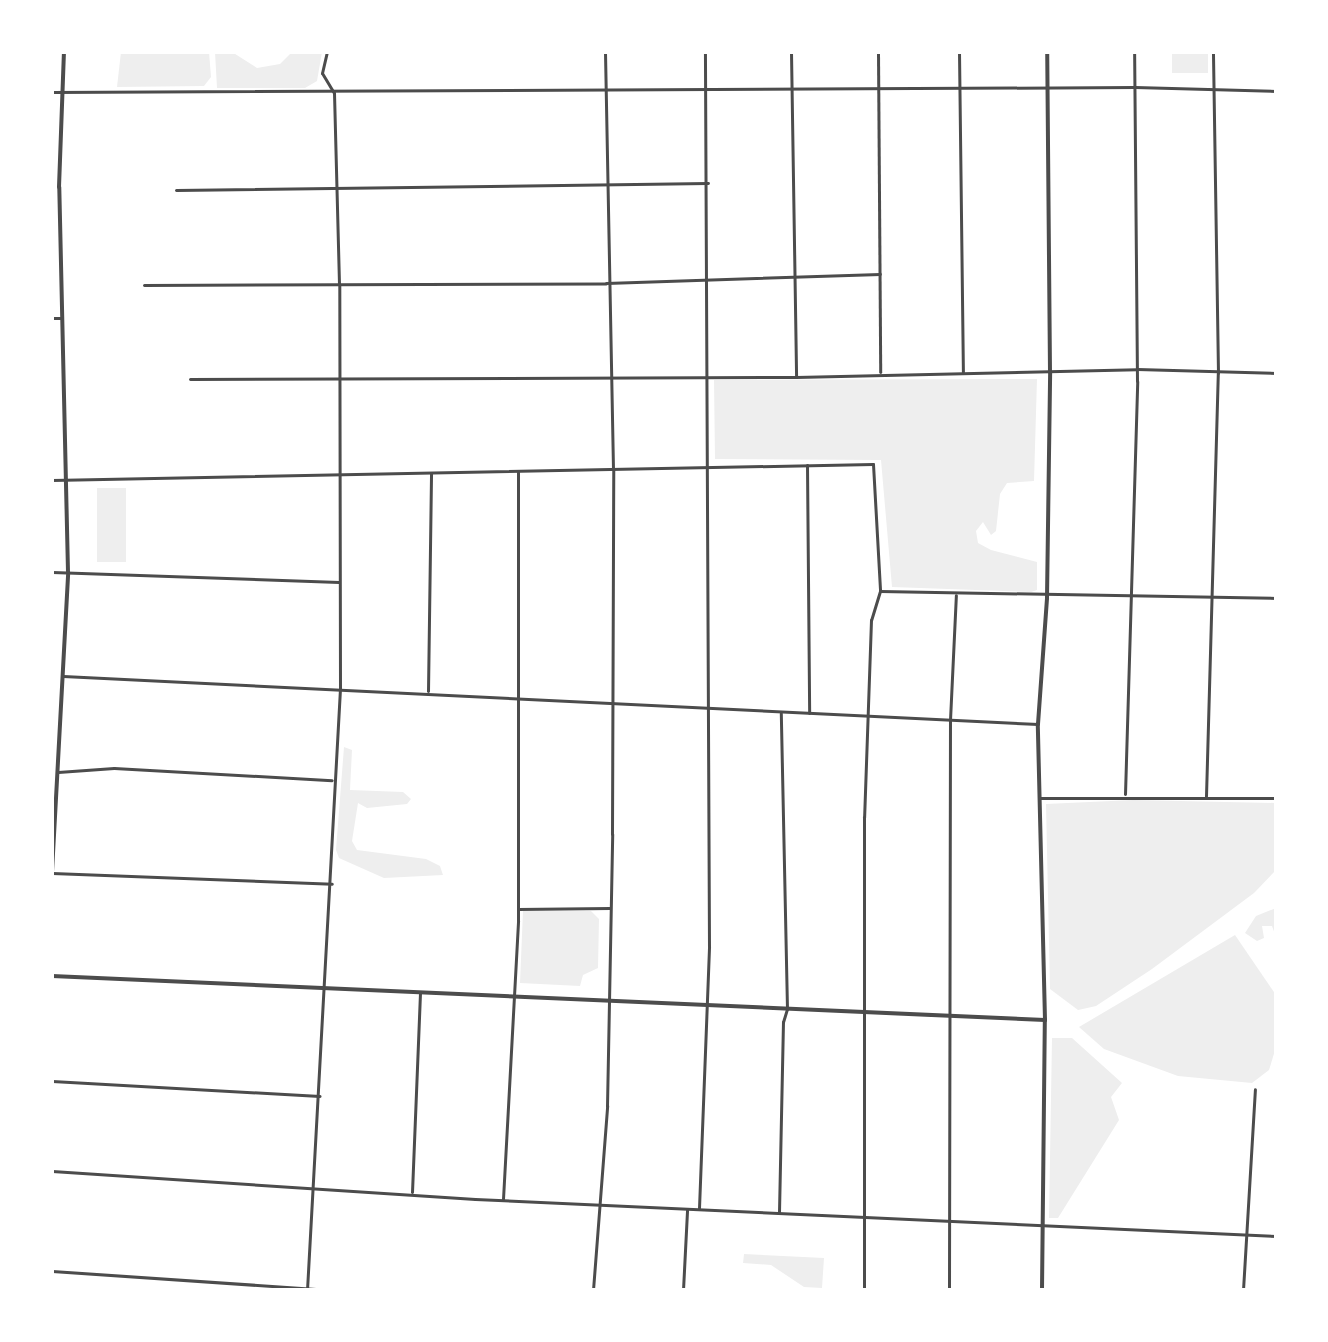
<!DOCTYPE html>
<style>
body{margin:0}
#map{position:relative;width:1328px;height:1342px;overflow:hidden;background:#fff;font-family:"Sofia Sans Condensed",sans-serif}
div>[style]{position:absolute}
.green>*{inset:0;background:#eee;transform-origin:0 0}
.minor>*{height:3px;margin:-1.5px;padding:0 1.5px;transform-origin:1.5px;border-radius:1.5px;background:#4c4c4c}
.tertiary>*{height:4px;margin:-2px;padding:0 2px;transform-origin:2px;border-radius:2px;background:#4c4c4c}
span{translate:-50% -50%;white-space:nowrap;text-align:center;line-height:1.15;-webkit-text-stroke:6px #fff;paint-order:stroke}
.frame{position:absolute;inset:0;border:54px solid #fff;pointer-events:none}
</style>
<div id="map">
<div class="green">
<div style="clip-path:polygon(121px 52px,209px 52px,211px 77px,204px 86px,117px 87px)"></div>
<div style="clip-path:polygon(215px 52px,232px 52px,257px 68px,280px 64px,292px 52px,322px 52px,317px 81px,305px 88px,217px 88px)"></div>
<div style="left:1172px;top:52px;width:36px;height:21px"></div>
<div style="clip-path:polygon(1037px 379px,1034px 481px,1007px 483px,1000px 494px,996px 531px,991px 535px,983px 522px,976px 531px,978px 543px,991px 550px,1037px 562px,1037px 590px,1031px 592px,892px 587px,881px 460px,715px 459px,714px 380px)"></div>
<div style="left:97px;top:488px;width:29px;height:74px"></div>
<div style="clip-path:polygon(344px 747px,352px 750px,350px 790px,403px 792px,411px 799px,407px 804px,367px 808px,358px 803px,352px 841px,357px 850px,426px 859px,440px 866px,443px 875px,384px 878px,339px 858px,336px 850px)"></div>
<div style="clip-path:polygon(1133px 800px,1276px 803px,1276px 870px,1254px 893px,1152px 969px,1096px 1006px,1078px 1010px,1050px 989px,1046px 804px)"></div>
<div style="clip-path:polygon(1276px 908px,1276px 937px,1272px 926px,1262px 926px,1264px 938px,1257px 941px,1245px 933px,1256px 916px)"></div>
<div style="clip-path:polygon(523px 911px,591px 911px,599px 919px,598px 968px,583px 975px,580px 986px,520px 983px)"></div>
<div style="clip-path:polygon(1235px 935px,1276px 995px,1276px 1047px,1269px 1070px,1252px 1083px,1178px 1076px,1104px 1049px,1079px 1027px)"></div>
<div style="clip-path:polygon(1052px 1038px,1072px 1038px,1122px 1083px,1111px 1097px,1119px 1120px,1058px 1218px,1049px 1218px)"></div>
<div style="clip-path:polygon(744px 1254px,824px 1258px,822px 1288px,804px 1287px,771px 1265px,743px 1263px)"></div>
</div>
<div class="minor">
<div style="left:791px;top:52px;width:324px;rotate:89.1deg"></div>
<div style="left:878px;top:52px;width:320px;rotate:89.6deg"></div>
<div style="left:959px;top:52px;width:320px;rotate:89.3deg"></div>
<div style="left:52px;top:92px;width:1083px;rotate:-0.26deg"></div>
<div style="left:1135px;top:87px;width:141px;rotate:1.6deg"></div>
<div style="left:176px;top:190px;width:532px;rotate:-0.75deg"></div>
<div style="left:144px;top:285px;width:462px;rotate:-0.2deg"></div>
<div style="left:606px;top:283px;width:274px;rotate:-1.9deg"></div>
<div style="left:52px;top:318px;width:8px"></div>
<div style="left:190px;top:379px;width:606px;rotate:-0.19deg"></div>
<div style="left:796px;top:377px;width:341px;rotate:-1.3deg"></div>
<div style="left:1137px;top:369px;width:139px;rotate:1.6deg"></div>
<div style="left:807px;top:465px;width:248px;rotate:89.5deg"></div>
<div style="left:52px;top:480px;width:821px;rotate:-1.12deg"></div>
<div style="left:873px;top:464px;width:127px;rotate:86.8deg"></div>
<div style="left:880px;top:591px;width:30px;rotate:107deg"></div>
<div style="left:871px;top:620px;width:197px;rotate:92deg"></div>
<div style="left:864px;top:817px;width:473px;rotate:90deg"></div>
<div style="left:52px;top:572px;width:287px;rotate:2deg"></div>
<div style="left:880px;top:591px;width:396px;rotate:1deg"></div>
<div style="left:63px;top:676px;width:976px;rotate:2.82deg"></div>
<div style="left:428px;top:691px;width:218px;rotate:-89.2deg"></div>
<div style="left:58px;top:772px;width:56px;rotate:-4.1deg"></div>
<div style="left:114px;top:768px;width:218px;rotate:3.2deg"></div>
<div style="left:1125px;top:794px;width:413px;rotate:-88.3deg"></div>
<div style="left:1137px;top:381px;width:329px;rotate:-90.5deg"></div>
<div style="left:1206px;top:796px;width:423px;rotate:-88.4deg"></div>
<div style="left:1218px;top:373px;width:321px;rotate:-90.9deg"></div>
<div style="left:1040px;top:798px;width:236px"></div>
<div style="left:52px;top:873px;width:280px;rotate:2.2deg"></div>
<div style="left:518px;top:909px;width:92px;rotate:-0.6deg"></div>
<div style="left:52px;top:1081px;width:268px;rotate:3.2deg"></div>
<div style="left:52px;top:1171px;width:424px;rotate:3.8deg"></div>
<div style="left:475px;top:1199px;width:802px;rotate:2.64deg"></div>
<div style="left:412px;top:1192px;width:200px;rotate:-87.7deg"></div>
<div style="left:503px;top:1199px;width:279px;rotate:-86.9deg"></div>
<div style="left:518px;top:920px;width:448px;rotate:-90deg"></div>
<div style="left:699px;top:1208px;width:262px;rotate:-87.8deg"></div>
<div style="left:709px;top:946px;width:894px;rotate:-90.26deg"></div>
<div style="left:779px;top:1212px;width:190px;rotate:-88.8deg"></div>
<div style="left:783px;top:1022px;width:14px;rotate:-73deg"></div>
<div style="left:787px;top:1009px;width:296px;rotate:-91.2deg"></div>
<div style="left:52px;top:1271px;width:279px;rotate:3.9deg"></div>
<div style="left:307px;top:1290px;width:603px;rotate:-86.86deg"></div>
<div style="left:340px;top:688px;width:404px;rotate:-90.1deg"></div>
<div style="left:339px;top:284px;width:191px;rotate:-91.5deg"></div>
<div style="left:334px;top:93px;width:23px;rotate:-121deg"></div>
<div style="left:322px;top:73px;width:22px;rotate:-77deg"></div>
<div style="left:593px;top:1290px;width:185px;rotate:-85.6deg"></div>
<div style="left:607px;top:1106px;width:272px;rotate:-88.9deg"></div>
<div style="left:612px;top:834px;width:365px;rotate:-89.8deg"></div>
<div style="left:613px;top:469px;width:417px;rotate:-91.1deg"></div>
<div style="left:683px;top:1290px;width:80px;rotate:-87.1deg"></div>
<div style="left:949px;top:1290px;width:570px;rotate:-89.9deg"></div>
<div style="left:950px;top:720px;width:125px;rotate:-87.3deg"></div>
<div style="left:1243px;top:1290px;width:201px;rotate:-86.6deg"></div>
</div>
<div class="tertiary">
<div style="left:52px;top:872px;width:300px;rotate:-86.9deg"></div>
<div style="left:68px;top:572px;width:385px;rotate:-91.3deg"></div>
<div style="left:59px;top:187px;width:135px;rotate:-87.9deg"></div>
<div style="left:52px;top:976px;width:994px;rotate:2.54deg"></div>
<div style="left:1042px;top:1290px;width:270px;rotate:-89.4deg"></div>
<div style="left:1045px;top:1020px;width:296px;rotate:-91.4deg"></div>
<div style="left:1038px;top:724px;width:126px;rotate:-85.9deg"></div>
<div style="left:1047px;top:598px;width:226px;rotate:-89.2deg"></div>
<div style="left:1050px;top:372px;width:320px;rotate:-90.5deg"></div>
</div>
<div class="frame"></div>
</div>
